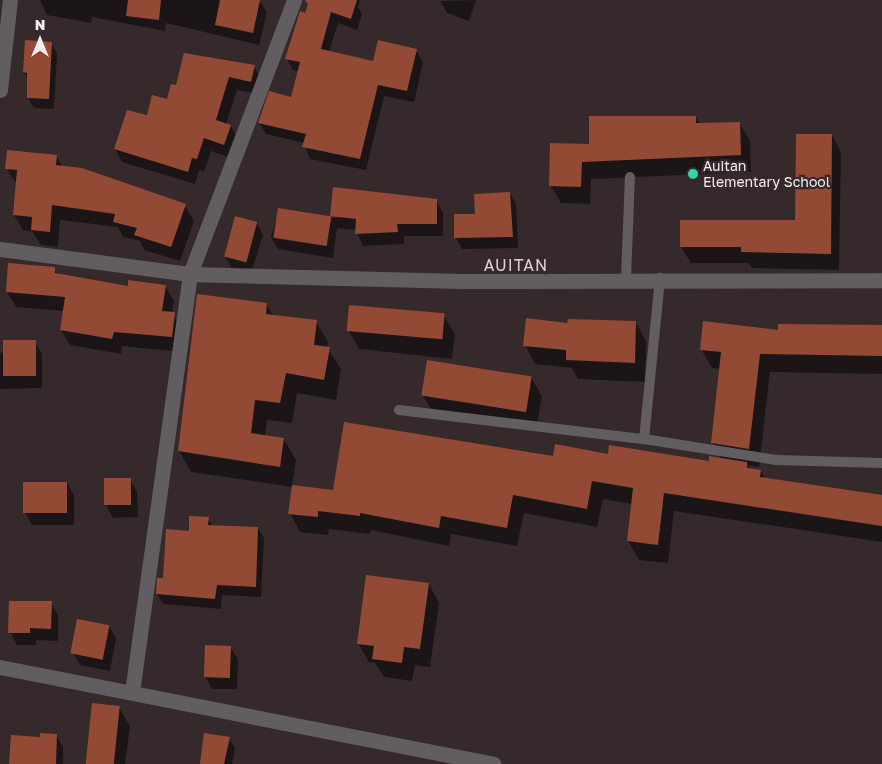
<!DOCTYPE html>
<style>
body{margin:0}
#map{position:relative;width:882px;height:764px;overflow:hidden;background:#36292c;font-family:"Golos Text",sans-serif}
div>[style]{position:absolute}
.shadow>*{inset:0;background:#0007}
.building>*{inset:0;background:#934a35;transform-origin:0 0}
.lane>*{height:10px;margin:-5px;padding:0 5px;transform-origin:5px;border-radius:5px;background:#625d61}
.street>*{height:15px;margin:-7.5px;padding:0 7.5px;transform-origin:7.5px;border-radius:7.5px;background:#625d61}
.dots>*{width:14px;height:14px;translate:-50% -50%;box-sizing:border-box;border:2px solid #36292c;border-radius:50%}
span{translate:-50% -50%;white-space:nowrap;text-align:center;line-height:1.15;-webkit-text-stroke:4.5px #36292c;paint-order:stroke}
.poi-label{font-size:14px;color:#f7edef}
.left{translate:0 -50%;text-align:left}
.quarter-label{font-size:16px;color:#e0ced1;letter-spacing:1px}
.north{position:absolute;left:15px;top:15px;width:50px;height:50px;-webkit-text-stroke:4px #36292c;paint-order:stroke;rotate:0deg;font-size:14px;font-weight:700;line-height:20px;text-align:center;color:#f7edef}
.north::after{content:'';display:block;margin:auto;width:18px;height:22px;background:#f7edef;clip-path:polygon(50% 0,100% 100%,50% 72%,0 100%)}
</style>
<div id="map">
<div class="shadow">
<div style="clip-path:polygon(40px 0,255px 0,260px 1px,267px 13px,259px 45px,166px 23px,165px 31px,92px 17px,91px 23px,47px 15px)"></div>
<div style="clip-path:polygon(311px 0,360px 0,358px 7px,362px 14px,357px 30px,338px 23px,329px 52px,374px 63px,416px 50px,423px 62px,414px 102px,384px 96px,366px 170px,310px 159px,304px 143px,266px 134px,259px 122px,292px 98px,299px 71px,293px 70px,287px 59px,300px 13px,306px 14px)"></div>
<div style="clip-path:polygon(476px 0,469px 21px,447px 13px,440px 1px)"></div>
<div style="clip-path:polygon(51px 43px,57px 54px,54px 109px,34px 108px,28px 98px,28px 80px,24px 72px)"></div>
<div style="clip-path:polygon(254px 67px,262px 80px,258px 94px,237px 90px,226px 124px,231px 126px,238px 139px,232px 158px,211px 151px,204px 172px,199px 170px,195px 184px,122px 162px,115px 149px,168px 101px,177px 87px)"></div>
<div style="clip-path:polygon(696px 117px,700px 124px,739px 123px,750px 140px,751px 172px,591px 179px,590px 204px,561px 203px,551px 186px,590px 145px)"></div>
<div style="clip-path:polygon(832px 135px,841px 152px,839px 270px,752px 268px,749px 263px,691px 263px,681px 247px,681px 222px,797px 221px)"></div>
<div style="clip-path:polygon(56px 156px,63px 167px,185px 206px,194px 221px,180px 261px,144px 250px,140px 241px,123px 237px,118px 227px,60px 220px,58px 247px,41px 245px,32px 231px,23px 230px,14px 215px,17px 184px,6px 168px)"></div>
<div style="clip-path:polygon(510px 193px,516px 204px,518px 248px,462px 249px,456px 238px,477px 215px)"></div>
<div style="clip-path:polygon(436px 200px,443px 213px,443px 236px,404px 236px,404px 244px,363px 246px,356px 230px,337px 228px,333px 258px,278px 249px,271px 237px,279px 210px,332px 218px)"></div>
<div style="clip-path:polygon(257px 223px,263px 235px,251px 273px,232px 268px,225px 257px)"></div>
<div style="clip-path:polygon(54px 268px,58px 275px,129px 287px,165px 286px,174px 301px,172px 313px,183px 329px,180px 352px,122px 346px,121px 354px,70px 345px,61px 330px,64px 311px,16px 307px,7px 292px)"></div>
<div style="clip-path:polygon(198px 296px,266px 304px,274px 316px,316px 322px,328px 342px,327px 348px,341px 369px,336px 400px,297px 393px,292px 423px,267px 420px,265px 436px,284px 439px,296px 460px,292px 486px,334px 491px,554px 457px,609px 456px,710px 463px,722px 460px,712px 442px,721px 369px,712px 368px,701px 349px,779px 332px,882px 327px,882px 374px,770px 372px,759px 467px,747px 465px,750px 469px,761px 471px,765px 479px,882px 496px,882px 542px,674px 511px,668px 563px,639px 560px,628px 541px,632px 504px,603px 499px,597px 527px,524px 513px,517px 546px,451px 534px,449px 546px,371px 530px,370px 534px,329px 529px,328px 535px,300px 532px,290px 513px,293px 487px,191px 472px,179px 451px)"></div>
<div style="clip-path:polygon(444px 316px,455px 334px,452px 359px,359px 349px,349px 331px)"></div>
<div style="clip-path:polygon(636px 323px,646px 341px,645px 382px,578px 379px,572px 368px,535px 364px,525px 345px,569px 324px)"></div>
<div style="clip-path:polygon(35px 342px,42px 354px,42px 388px,0 389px,0 353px)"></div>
<div style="clip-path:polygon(531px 377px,542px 396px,536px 430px,434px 414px,423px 396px)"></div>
<div style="clip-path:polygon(130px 480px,137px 492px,138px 517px,113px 518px,106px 505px)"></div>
<div style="clip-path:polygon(67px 483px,74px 495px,74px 525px,32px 525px,25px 512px)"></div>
<div style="clip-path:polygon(208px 518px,213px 527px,258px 528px,264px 538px,261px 597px,222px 595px,221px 609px,163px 604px,157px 594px,164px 579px,190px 532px)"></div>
<div style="clip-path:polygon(429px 584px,439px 603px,430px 667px,415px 665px,412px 681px,384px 677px,375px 663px,369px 662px,358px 643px)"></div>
<div style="clip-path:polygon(51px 603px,58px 615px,58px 641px,36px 640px,36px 645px,17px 645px,10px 632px)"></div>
<div style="clip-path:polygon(109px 626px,116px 638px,110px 671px,80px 665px,73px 653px)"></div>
<div style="clip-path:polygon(230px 647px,238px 659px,237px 689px,212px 689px,205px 676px)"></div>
<div style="clip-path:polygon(119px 707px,130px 726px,125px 764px,85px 764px)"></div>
<div style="clip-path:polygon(56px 735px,63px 747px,63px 764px,10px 764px,41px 738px)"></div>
<div style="clip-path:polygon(229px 738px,235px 748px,232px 764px,201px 764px)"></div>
</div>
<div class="building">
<div style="clip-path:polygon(128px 0,161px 0,159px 20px,126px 16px)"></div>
<div style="clip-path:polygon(220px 0,260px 0,253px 33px,215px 25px)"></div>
<div style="clip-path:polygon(305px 0,357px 0,351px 19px,331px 12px,321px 49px,373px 61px,378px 40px,417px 49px,407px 91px,378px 85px,360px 159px,302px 147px,306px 134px,258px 123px,269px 91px,291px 97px,300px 62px,285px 59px,300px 11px,305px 13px,308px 4px)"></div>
<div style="clip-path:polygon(25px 40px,52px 42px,49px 99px,27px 98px,27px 73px,23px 72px)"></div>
<div style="clip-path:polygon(184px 53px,255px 65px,251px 82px,229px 77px,216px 120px,231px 125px,224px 145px,204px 138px,197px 159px,192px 158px,188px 172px,114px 149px,127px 110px,147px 115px,152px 95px,167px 99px,171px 84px,176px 85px)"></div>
<div style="clip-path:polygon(589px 116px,696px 116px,696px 123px,740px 122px,741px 155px,582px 162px,581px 187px,549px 186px,550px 143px,589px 144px)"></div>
<div style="clip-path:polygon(796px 134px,832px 134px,831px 254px,741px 252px,741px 247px,680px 247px,680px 220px,795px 220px)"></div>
<div style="clip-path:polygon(7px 150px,57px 155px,56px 165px,82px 168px,186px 204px,171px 247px,134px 235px,137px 228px,113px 222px,115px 214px,52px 205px,50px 232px,31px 230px,32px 217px,13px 215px,17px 170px,5px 169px)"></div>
<div style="clip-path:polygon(333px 187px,437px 199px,437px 224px,397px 224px,398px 232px,355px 234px,356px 219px,330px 216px)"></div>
<div style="clip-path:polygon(510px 192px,513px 237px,454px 238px,454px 214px,475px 214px,474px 194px)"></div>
<div style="left:278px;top:208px;width:54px;height:30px;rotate:9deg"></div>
<div style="left:235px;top:216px;width:23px;height:42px;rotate:15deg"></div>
<div style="clip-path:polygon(8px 263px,55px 267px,55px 273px,128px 286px,128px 280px,166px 285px,162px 311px,175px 312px,172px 337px,114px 332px,112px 339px,60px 330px,65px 297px,6px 292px)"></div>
<div style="clip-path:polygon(197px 294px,267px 303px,266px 314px,317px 320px,314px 345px,330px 347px,324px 380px,286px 373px,280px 403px,255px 400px,251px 433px,284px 438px,280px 467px,178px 451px)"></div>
<div style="left:349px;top:305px;width:96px;height:26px;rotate:5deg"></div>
<div style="clip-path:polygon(526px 318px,567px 323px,568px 319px,636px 321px,635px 363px,566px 360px,566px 350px,523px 346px)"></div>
<div style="clip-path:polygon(703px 321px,778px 330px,778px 324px,882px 325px,882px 356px,760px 354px,749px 449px,711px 443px,721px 352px,700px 350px)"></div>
<div style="left:3px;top:340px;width:33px;height:36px"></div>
<div style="left:427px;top:360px;width:106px;height:36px;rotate:9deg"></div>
<div style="clip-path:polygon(344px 422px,553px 456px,555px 444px,608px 454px,609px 445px,709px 461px,709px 456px,747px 462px,747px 468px,761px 470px,760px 477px,882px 495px,882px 526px,664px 493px,658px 545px,627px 541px,633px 488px,592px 481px,587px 509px,513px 495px,507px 528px,441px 516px,439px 528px,360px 513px,360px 516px,318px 511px,318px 517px,288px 514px,292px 485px,333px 490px)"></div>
<div style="left:131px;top:478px;width:27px;height:27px;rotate:90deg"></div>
<div style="left:23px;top:482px;width:44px;height:31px"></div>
<div style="clip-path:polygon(189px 516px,209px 517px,208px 525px,258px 527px,256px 587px,217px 585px,215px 599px,156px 594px,157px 578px,163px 578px,166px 529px,189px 531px)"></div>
<div style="clip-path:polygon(366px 575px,429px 583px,420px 649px,404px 647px,402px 663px,372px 659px,374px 646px,357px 644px)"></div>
<div style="clip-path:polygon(9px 601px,52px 601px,51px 629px,30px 628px,30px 633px,8px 633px)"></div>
<div style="left:77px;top:619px;width:33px;height:35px;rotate:11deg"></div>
<div style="left:205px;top:645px;width:26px;height:32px;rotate:2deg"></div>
<div style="left:92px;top:703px;width:28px;height:62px;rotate:6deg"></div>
<div style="clip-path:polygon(40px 733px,57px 734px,56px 764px,9px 764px,11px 735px,40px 737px)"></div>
<div style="clip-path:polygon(204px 733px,230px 737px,224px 764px,200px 764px)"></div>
</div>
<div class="lane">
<div style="left:626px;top:279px;width:102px;rotate:-87.8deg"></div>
<div style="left:399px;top:410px;width:247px;rotate:6.8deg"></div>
<div style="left:644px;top:439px;width:162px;rotate:-84.3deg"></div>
<div style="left:644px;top:439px;width:134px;rotate:9deg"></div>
<div style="left:776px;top:460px;width:106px;rotate:1.6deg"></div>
</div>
<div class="street">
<div style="left:0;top:90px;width:91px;rotate:-83.7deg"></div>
<div style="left:0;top:249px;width:192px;rotate:7.5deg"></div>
<div style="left:190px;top:274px;width:272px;rotate:1.5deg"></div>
<div style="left:462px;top:281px;width:420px;rotate:-0.1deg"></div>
<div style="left:0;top:667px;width:503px;rotate:11.11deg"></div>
<div style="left:132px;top:692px;width:422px;rotate:-82.1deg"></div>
<div style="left:190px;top:274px;width:293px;rotate:-69.2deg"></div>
</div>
<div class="dots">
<div style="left:693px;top:174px;background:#32d4a8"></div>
</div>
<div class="poi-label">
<span class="left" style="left:703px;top:174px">Auitan<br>Elementary School</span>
</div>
<div class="quarter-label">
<span style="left:516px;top:265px">AUITAN</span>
</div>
<div class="north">N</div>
</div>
